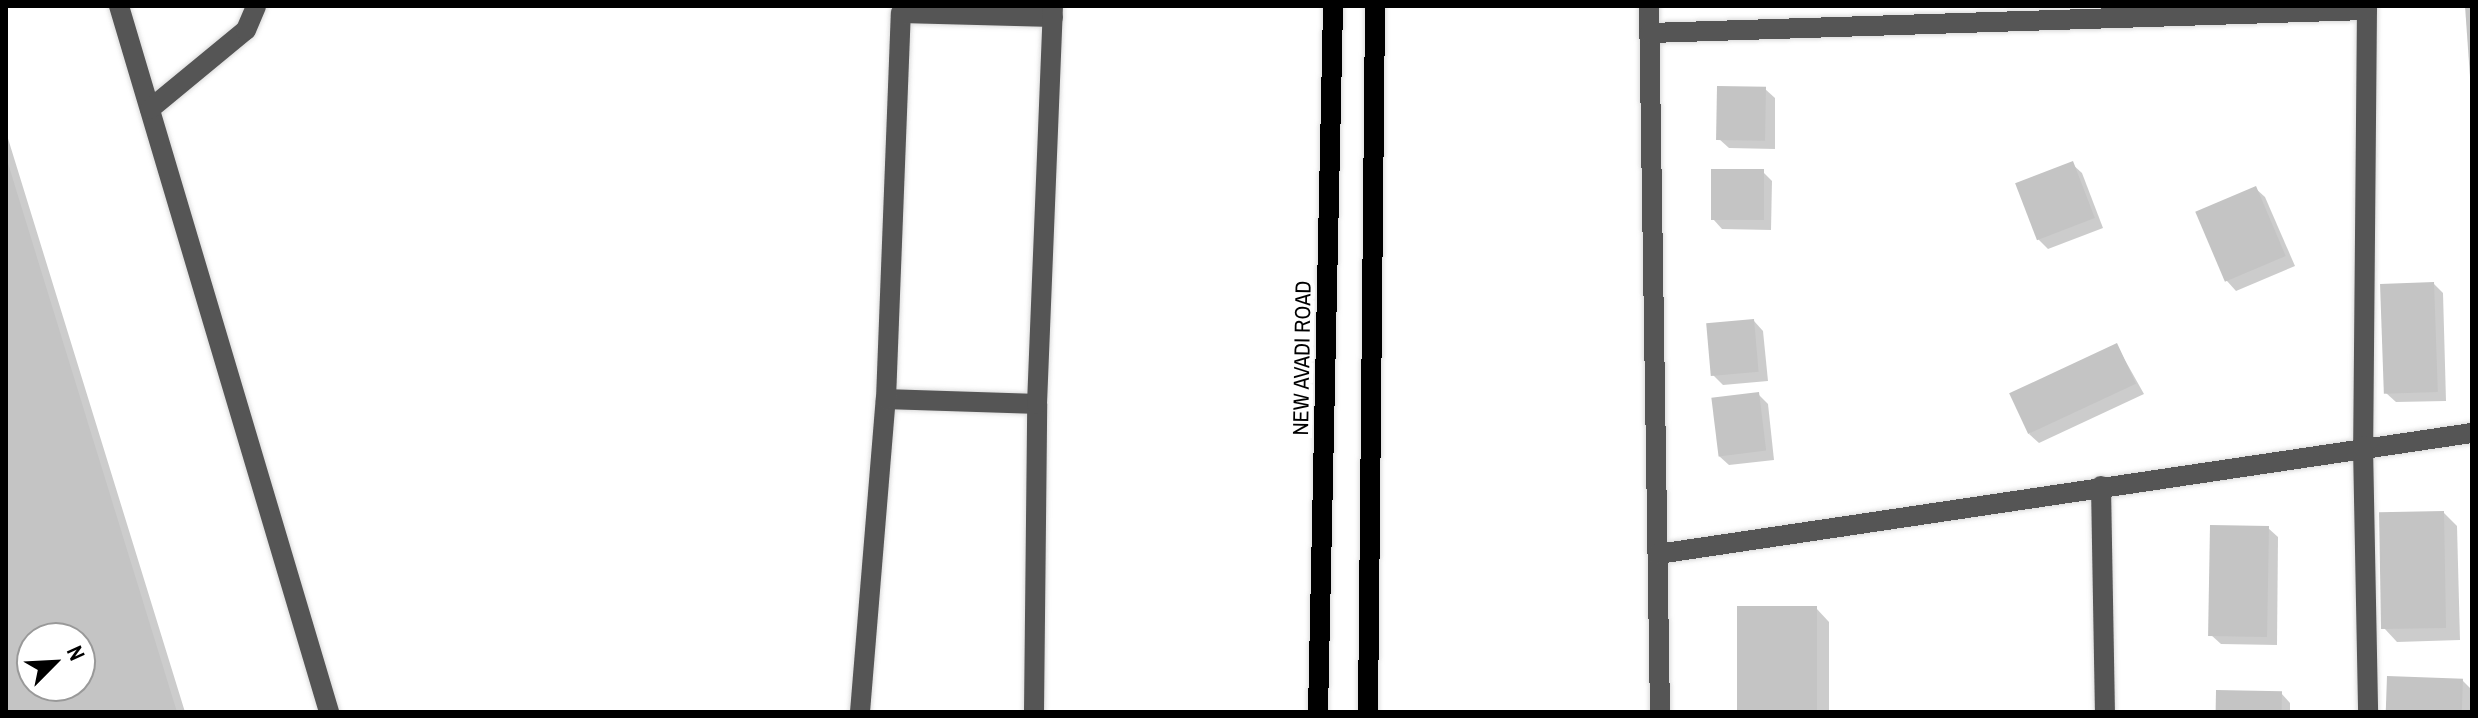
<!DOCTYPE html>
<style>
body{margin:0}
#map{position:relative;width:2478px;height:718px;overflow:hidden;background:#fff;font-family:"Archivo Narrow",sans-serif}
div>[style]{position:absolute}
.shadow>*{inset:0;background:#0003}
.building>*{inset:0;background:#c4c4c4;transform-origin:0 0}
.roads{filter:drop-shadow(0 0 2px #dbdbdb) drop-shadow(0 0 2px #dbdbdb)}
.minor>*{height:20px;margin:-10px;padding:0 10px;transform-origin:10px;border-radius:10px;background:#555}
.major>*{height:20px;margin:-10px;padding:0 10px;transform-origin:10px;border-radius:10px;background:#000}
span{translate:-50% -50%;white-space:nowrap;text-align:center;line-height:1.15;-webkit-text-stroke:8px #fff;paint-order:stroke}
.street-label{font-size:22px;color:#000}
.frame{position:absolute;inset:0;border:8px solid #000;pointer-events:none}
.north{position:absolute;left:16px;top:622px;width:80px;height:80px;box-sizing:border-box;background:#fff;border:2px solid #999;border-radius:50%;rotate:66deg;font-size:22px;font-weight:700;line-height:32px;text-align:center;color:#000}
.north::after{content:'';display:block;margin:auto;width:28px;height:36px;background:#000;clip-path:polygon(50% 0,100% 100%,50% 72%,0 100%)}
</style>
<div id="map">
<div class="shadow">
<div style="clip-path:polygon(1765px 89px,1775px 98px,1775px 149px,1729px 148px,1719px 139px)"></div>
<div style="clip-path:polygon(evenodd,6px 132px,185px 712px,6px 712px,6px 132px,32px 638px,80px 638px,80px 686px,32px 686px,32px 638px)"></div>
<div style="clip-path:polygon(2072px 164px,2082px 173px,2103px 228px,2048px 249px,2038px 239px)"></div>
<div style="clip-path:polygon(1763px 172px,1772px 181px,1771px 230px,1722px 229px,1713px 219px)"></div>
<div style="clip-path:polygon(2255px 188px,2265px 197px,2295px 266px,2236px 291px,2227px 281px,2198px 212px)"></div>
<div style="clip-path:polygon(2434px 284px,2443px 293px,2446px 401px,2396px 402px,2386px 393px)"></div>
<div style="clip-path:polygon(1754px 321px,1763px 331px,1768px 381px,1723px 385px,1713px 375px)"></div>
<div style="clip-path:polygon(2117px 346px,2144px 394px,2039px 443px,2029px 434px)"></div>
<div style="clip-path:polygon(1758px 394px,1768px 404px,1774px 460px,1729px 465px,1719px 456px)"></div>
<div style="clip-path:polygon(2444px 513px,2457px 526px,2460px 640px,2397px 642px,2384px 628px)"></div>
<div style="clip-path:polygon(2268px 528px,2278px 537px,2277px 645px,2221px 644px,2211px 635px)"></div>
<div style="clip-path:polygon(1816px 608px,1829px 622px,1829px 712px,1738px 712px)"></div>
<div style="clip-path:polygon(2462px 680px,2472px 690px,2472px 712px,2389px 712px)"></div>
<div style="clip-path:polygon(2281px 693px,2290px 703px,2290px 712px,2218px 712px)"></div>
</div>
<div class="building">
<div style="clip-path:polygon(2465px 6px,2472px 6px,2472px 77px,2470px 77px)"></div>
<div style="left:1717px;top:86px;width:49px;height:54px;rotate:1deg"></div>
<div style="clip-path:polygon(evenodd,6px 160px,7px 160px,177px 712px,6px 712px,6px 160px,32px 638px,80px 638px,80px 686px,32px 686px,32px 638px)"></div>
<div style="left:2073px;top:161px;width:61px;height:62px;rotate:69deg"></div>
<div style="left:1711px;top:169px;width:53px;height:51px"></div>
<div style="left:2256px;top:186px;width:76px;height:66px;rotate:67deg"></div>
<div style="left:2434px;top:282px;width:110px;height:54px;rotate:88deg"></div>
<div style="left:1754px;top:319px;width:53px;height:48px;rotate:85deg"></div>
<div style="left:2117px;top:343px;width:45px;height:119px;rotate:65deg"></div>
<div style="left:1759px;top:392px;width:59px;height:48px;rotate:83deg"></div>
<div style="left:2444px;top:511px;width:117px;height:65px;rotate:89deg"></div>
<div style="left:2210px;top:525px;width:59px;height:111px;rotate:1deg"></div>
<div style="left:1737px;top:606px;width:80px;height:106px"></div>
<div style="left:2387px;top:676px;width:76px;height:36px;rotate:2deg"></div>
<div style="left:2216px;top:690px;width:66px;height:22px;rotate:1deg"></div>
</div>
<div class="roads">
<div class="minor">
<div style="left:119px;top:6px;width:737px;rotate:73.43deg"></div>
<div style="left:1649px;top:6px;width:706px;rotate:89.11deg"></div>
<div style="left:2367px;top:6px;width:440px;rotate:90.5deg"></div>
<div style="left:2363px;top:446px;width:266px;rotate:88.9deg"></div>
<div style="left:1650px;top:33px;width:717px;rotate:-1.84deg"></div>
<div style="left:150px;top:109px;width:124px;rotate:-39.5deg"></div>
<div style="left:246px;top:30px;width:26px;rotate:-67deg"></div>
<div style="left:886px;top:399px;width:151px;rotate:1.9deg"></div>
<div style="left:2101px;top:486px;width:226px;rotate:89deg"></div>
<div style="left:1658px;top:554px;width:823px;rotate:-8.46deg"></div>
<div style="left:860px;top:712px;width:314px;rotate:-85.3deg"></div>
<div style="left:886px;top:399px;width:386px;rotate:-87.8deg"></div>
<div style="left:901px;top:13px;width:152px;rotate:1.5deg"></div>
<div style="left:1034px;top:712px;width:308px;rotate:-89.4deg"></div>
<div style="left:1037px;top:404px;width:398px;rotate:-87.7deg"></div>
</div>
<div class="major">
<div style="left:1318px;top:712px;width:706px;rotate:-88.78deg"></div>
<div style="left:1368px;top:712px;width:706px;rotate:-89.43deg"></div>
</div>
</div>
<div class="street-label">
<span style="left:1302px;top:358px;rotate:-89deg">NEW AVADI ROAD</span>
</div>
<div class="frame"></div>
<div class="north">N</div>
</div>
